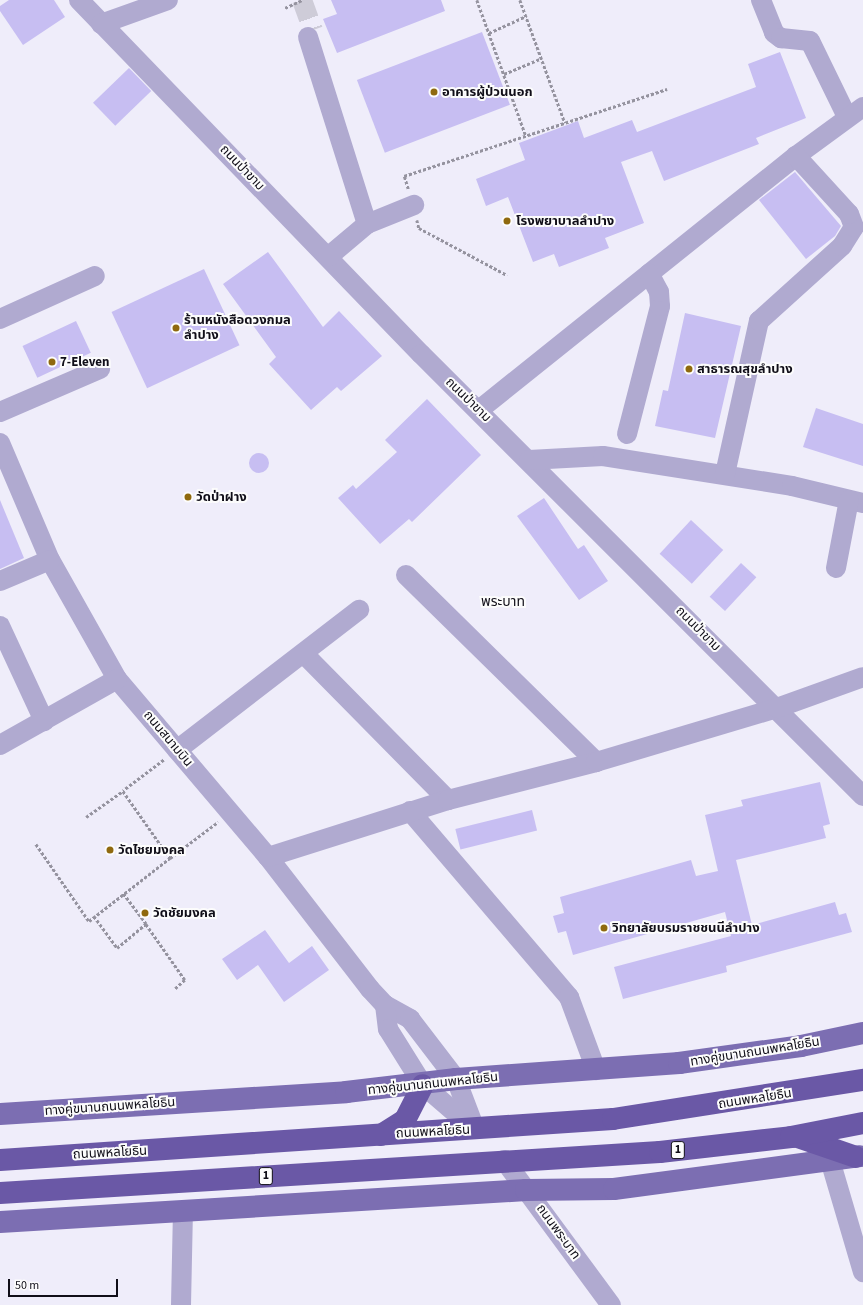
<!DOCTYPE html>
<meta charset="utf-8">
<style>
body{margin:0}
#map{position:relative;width:863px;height:1305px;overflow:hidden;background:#efedfa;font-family:"Source Sans 3","Noto Sans Thai",sans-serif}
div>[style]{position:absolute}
.building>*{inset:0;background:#c7bef2;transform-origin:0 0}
.round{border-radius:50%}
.minor-tunnel>*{height:20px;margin-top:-10px;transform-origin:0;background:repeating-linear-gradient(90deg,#ceccd8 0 20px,transparent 0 30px)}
.path>*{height:2.5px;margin-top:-1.25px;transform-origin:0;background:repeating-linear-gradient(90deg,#95939f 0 3px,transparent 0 5px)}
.minor>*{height:20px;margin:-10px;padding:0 10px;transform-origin:10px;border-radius:10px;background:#b0aad0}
.major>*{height:22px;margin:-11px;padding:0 11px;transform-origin:11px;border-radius:11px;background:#7c6eb2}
.highway>*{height:22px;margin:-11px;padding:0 11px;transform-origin:11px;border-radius:11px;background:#6a58a6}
.dots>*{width:11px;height:11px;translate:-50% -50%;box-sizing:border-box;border:2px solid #fcfcfc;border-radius:50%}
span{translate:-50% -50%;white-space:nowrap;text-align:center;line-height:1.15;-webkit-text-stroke:4px #fcfcfc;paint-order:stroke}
.shield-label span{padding:1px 3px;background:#fcfcfc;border:1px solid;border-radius:3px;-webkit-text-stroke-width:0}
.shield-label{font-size:12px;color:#100e18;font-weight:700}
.poi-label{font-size:13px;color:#100e18;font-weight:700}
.left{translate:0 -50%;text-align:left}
.street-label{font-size:13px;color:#100e18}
.neighbourhood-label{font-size:14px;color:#100e18}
.scale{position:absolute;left:8px;top:1279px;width:110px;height:18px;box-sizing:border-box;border:2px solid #100e18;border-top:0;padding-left:5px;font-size:12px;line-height:14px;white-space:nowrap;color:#100e18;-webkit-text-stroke:3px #fcfcfc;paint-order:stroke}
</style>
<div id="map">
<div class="building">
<div style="clip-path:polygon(9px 0,54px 0,65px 17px,23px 45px,0 11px,0 6px)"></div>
<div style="clip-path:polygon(331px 0,441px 0,445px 11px,337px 53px,323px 19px,337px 14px)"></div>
<div style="left:482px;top:32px;width:78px;height:134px;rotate:69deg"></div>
<div style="clip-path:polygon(780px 52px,806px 118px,756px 138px,759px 144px,664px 181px,652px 151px,621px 162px,644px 223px,605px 238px,609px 248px,559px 267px,554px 254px,533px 262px,508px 197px,486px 206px,476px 179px,525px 160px,519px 143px,578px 121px,584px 138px,632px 120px,637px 132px,756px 87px,748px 64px)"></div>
<div style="left:129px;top:68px;width:32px;height:50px;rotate:46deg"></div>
<div style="clip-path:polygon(795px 172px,841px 226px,835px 236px,806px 259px,759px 200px)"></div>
<div style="clip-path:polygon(268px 252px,323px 327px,339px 311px,382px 356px,341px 391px,337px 387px,311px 410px,269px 364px,276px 357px,223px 284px)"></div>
<div style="left:204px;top:269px;width:84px;height:102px;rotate:65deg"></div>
<div style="clip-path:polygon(685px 313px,741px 326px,715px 438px,655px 426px,663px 390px,668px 391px)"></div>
<div style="left:76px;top:321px;width:35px;height:59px;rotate:65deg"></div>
<div style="clip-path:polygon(427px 399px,481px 455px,412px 522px,409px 519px,380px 544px,338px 498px,353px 485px,356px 489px,397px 452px,385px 440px)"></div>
<div style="clip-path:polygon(816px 408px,863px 424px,863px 466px,803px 447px)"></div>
<div class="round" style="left:249px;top:453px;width:20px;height:20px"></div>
<div style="clip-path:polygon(544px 498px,578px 549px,584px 545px,608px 581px,579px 600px,517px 516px)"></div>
<div style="clip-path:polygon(0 500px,24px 558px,0 569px)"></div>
<div style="left:691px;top:520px;width:44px;height:46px;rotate:43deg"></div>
<div style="left:741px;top:563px;width:21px;height:46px;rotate:43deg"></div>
<div style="clip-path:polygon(820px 782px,830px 824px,823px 826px,826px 838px,736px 860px,752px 925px,835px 902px,839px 915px,846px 913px,852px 932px,726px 966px,727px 972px,623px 999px,614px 967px,731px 936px,725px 912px,573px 955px,566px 931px,558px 933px,553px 916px,564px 913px,560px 897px,691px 860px,696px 876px,718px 871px,705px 815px,743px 806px,741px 800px)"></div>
<div style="left:532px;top:810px;width:21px;height:79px;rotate:76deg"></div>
<div style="clip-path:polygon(265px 930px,289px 963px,312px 946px,329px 970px,284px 1002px,258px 965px,237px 980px,222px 959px)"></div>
</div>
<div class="minor-tunnel">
<div style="left:302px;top:0;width:32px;rotate:70deg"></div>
</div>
<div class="path">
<div style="left:477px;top:0;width:145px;rotate:70.2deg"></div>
<div style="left:520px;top:0;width:131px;rotate:69.9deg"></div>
<div style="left:285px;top:8px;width:19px;rotate:-25deg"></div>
<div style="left:489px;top:33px;width:41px;rotate:-24.7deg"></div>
<div style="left:504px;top:74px;width:41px;rotate:-22.8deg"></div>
<div style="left:408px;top:189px;width:14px;rotate:-107deg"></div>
<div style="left:404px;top:176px;width:277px;rotate:-18.3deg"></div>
<div style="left:417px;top:220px;width:8px;rotate:76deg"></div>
<div style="left:419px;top:228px;width:100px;rotate:28.1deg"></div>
<div style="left:164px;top:760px;width:51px;rotate:142.9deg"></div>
<div style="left:123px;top:791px;width:82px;rotate:55deg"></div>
<div style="left:170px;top:858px;width:60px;rotate:-36.9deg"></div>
<div style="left:86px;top:817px;width:45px;rotate:-35.1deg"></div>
<div style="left:36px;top:844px;width:93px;rotate:55.5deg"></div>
<div style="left:89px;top:921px;width:103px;rotate:-37.9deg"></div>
<div style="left:94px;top:916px;width:39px;rotate:54deg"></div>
<div style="left:117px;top:948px;width:38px;rotate:-40deg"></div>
<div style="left:146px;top:924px;width:38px;rotate:-127deg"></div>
<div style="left:146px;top:924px;width:68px;rotate:55.1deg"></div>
<div style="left:185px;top:980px;width:13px;rotate:138deg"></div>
</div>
<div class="minor">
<div style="left:79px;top:0;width:492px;rotate:46deg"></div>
<div style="left:421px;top:354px;width:625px;rotate:45deg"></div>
<div style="left:761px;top:0;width:35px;rotate:68deg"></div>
<div style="left:774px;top:33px;width:9px;rotate:36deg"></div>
<div style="left:781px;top:38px;width:29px;rotate:6deg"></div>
<div style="left:810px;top:41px;width:85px;rotate:64deg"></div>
<div style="left:101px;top:24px;width:71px;rotate:-19.7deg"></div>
<div style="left:308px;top:37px;width:196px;rotate:72.5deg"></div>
<div style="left:328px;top:257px;width:51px;rotate:-40.2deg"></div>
<div style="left:367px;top:224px;width:51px;rotate:-22deg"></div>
<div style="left:0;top:319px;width:104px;rotate:-24.4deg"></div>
<div style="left:479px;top:410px;width:406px;rotate:-38.7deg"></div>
<div style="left:796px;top:156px;width:83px;rotate:-36.2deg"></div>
<div style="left:0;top:412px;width:109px;rotate:-23.3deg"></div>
<div style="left:627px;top:434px;width:132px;rotate:-75.5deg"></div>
<div style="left:660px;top:306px;width:14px;rotate:-94deg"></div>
<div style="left:659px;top:292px;width:21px;rotate:-118deg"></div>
<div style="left:0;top:443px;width:127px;rotate:66.9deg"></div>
<div style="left:50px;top:560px;width:137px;rotate:60.6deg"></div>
<div style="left:117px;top:679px;width:233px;rotate:49.7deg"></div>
<div style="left:268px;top:857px;width:167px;rotate:52.3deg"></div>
<div style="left:370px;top:989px;width:22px;rotate:47deg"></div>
<div style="left:385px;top:1005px;width:29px;rotate:29deg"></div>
<div style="left:410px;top:1019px;width:76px;rotate:52.5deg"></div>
<div style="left:456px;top:1079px;width:53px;rotate:69.2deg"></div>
<div style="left:529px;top:460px;width:74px;rotate:-3.1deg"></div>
<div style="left:603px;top:456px;width:191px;rotate:9deg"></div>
<div style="left:792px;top:486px;width:73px;rotate:13.5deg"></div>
<div style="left:725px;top:474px;width:157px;rotate:-77.5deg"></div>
<div style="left:759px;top:321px;width:112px;rotate:-42.1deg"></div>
<div style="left:842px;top:246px;width:22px;rotate:-58deg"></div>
<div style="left:854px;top:227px;width:14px;rotate:-111deg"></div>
<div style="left:849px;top:214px;width:79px;rotate:-132.4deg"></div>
<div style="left:836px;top:568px;width:69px;rotate:-79.2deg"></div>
<div style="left:406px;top:575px;width:267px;rotate:44.5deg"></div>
<div style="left:0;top:581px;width:54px;rotate:-22.8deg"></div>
<div style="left:0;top:626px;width:105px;rotate:65.1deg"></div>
<div style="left:305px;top:655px;width:204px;rotate:45.4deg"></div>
<div style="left:0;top:745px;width:134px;rotate:-29.4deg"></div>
<div style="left:177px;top:750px;width:230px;rotate:-37.6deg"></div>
<div style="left:410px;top:811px;width:245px;rotate:49.5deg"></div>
<div style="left:569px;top:997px;width:78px;rotate:69.7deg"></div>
<div style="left:268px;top:857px;width:189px;rotate:-17.6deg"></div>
<div style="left:448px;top:800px;width:153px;rotate:-14.4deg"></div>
<div style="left:596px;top:762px;width:189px;rotate:-16.6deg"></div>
<div style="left:777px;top:708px;width:91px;rotate:-19.8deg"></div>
<div style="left:385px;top:1005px;width:24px;rotate:83deg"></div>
<div style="left:388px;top:1029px;width:66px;rotate:58deg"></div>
<div style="left:423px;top:1085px;width:67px;rotate:40.8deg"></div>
<div style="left:504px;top:1160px;width:180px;rotate:53.6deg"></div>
<div style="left:830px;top:1160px;width:117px;rotate:73.6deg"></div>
<div style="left:181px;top:1305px;width:94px;rotate:-88.8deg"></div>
</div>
<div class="major">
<div style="left:0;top:1114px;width:347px;rotate:-3.6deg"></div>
<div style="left:346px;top:1092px;width:111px;rotate:-6.7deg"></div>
<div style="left:456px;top:1079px;width:224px;rotate:-4.1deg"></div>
<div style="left:679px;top:1063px;width:123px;rotate:-7.9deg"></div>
<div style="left:801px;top:1046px;width:63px;rotate:-11.8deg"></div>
<div style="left:0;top:1222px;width:527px;rotate:-3.48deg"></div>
<div style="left:526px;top:1190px;width:88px;rotate:-0.7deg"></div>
<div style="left:614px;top:1189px;width:248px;rotate:-7.6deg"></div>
</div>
<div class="highway">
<div style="left:381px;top:1135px;width:28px;rotate:-32deg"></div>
<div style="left:405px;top:1120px;width:39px;rotate:-63deg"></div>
<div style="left:798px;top:1137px;width:61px;rotate:19deg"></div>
<div style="left:0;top:1160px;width:614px;rotate:-3.83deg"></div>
<div style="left:613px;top:1119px;width:253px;rotate:-8.9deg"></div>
<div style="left:0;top:1193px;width:661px;rotate:-3.55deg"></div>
<div style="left:660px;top:1152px;width:132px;rotate:-6.5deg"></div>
<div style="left:791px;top:1137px;width:73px;rotate:-11deg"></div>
</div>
<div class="dots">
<div style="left:434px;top:92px;background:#8f690e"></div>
<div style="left:507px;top:221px;background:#8f690e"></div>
<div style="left:176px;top:328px;background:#8f690e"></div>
<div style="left:52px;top:362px;background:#8f690e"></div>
<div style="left:689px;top:369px;background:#8f690e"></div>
<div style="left:188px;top:497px;background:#8f690e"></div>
<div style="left:110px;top:850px;background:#8f690e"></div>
<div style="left:145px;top:913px;background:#8f690e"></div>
<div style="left:604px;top:928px;background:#8f690e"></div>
</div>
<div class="shield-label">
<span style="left:678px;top:1150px">1</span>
<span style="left:266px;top:1176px">1</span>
</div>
<div class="poi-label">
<span class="left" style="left:442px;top:92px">อาคารผู้ป่วนนอก</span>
<span class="left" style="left:516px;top:221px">โรงพยาบาลลำปาง</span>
<span class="left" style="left:184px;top:328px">ร้านหนังสือดวงกมล<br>ลำปาง</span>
<span class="left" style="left:60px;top:362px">7-Eleven</span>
<span class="left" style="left:697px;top:369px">สาธารณสุขลำปาง</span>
<span class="left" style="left:196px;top:497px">วัดป่าฝาง</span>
<span class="left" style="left:118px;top:850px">วัดไชยมงคล</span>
<span class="left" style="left:153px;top:913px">วัดชัยมงคล</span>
<span class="left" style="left:612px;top:928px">วิทยาลัยบรมราชชนนีลำปาง</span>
</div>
<div class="street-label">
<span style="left:242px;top:168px;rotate:46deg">ถนนป่าขาม</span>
<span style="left:468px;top:400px;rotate:44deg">ถนนป่าขาม</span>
<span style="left:698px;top:629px;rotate:45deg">ถนนป่าขาม</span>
<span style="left:168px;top:739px;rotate:50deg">ถนนสนามบิน</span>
<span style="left:755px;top:1052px;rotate:-9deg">ทางคู่ขนานถนนพหลโยธิน</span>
<span style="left:433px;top:1084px;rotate:-6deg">ทางคู่ขนานถนนพหลโยธิน</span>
<span style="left:755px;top:1099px;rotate:-9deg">ถนนพหลโยธิน</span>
<span style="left:110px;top:1107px;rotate:-4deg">ทางคู่ขนานถนนพหลโยธิน</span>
<span style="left:433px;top:1132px;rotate:-3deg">ถนนพหลโยธิน</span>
<span style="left:110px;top:1153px;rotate:-3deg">ถนนพหลโยธิน</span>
<span style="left:558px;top:1232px;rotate:54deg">ถนนพระบาท</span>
</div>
<div class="neighbourhood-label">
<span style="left:503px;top:602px">พระบาท</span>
</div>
<div class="scale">50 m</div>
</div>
